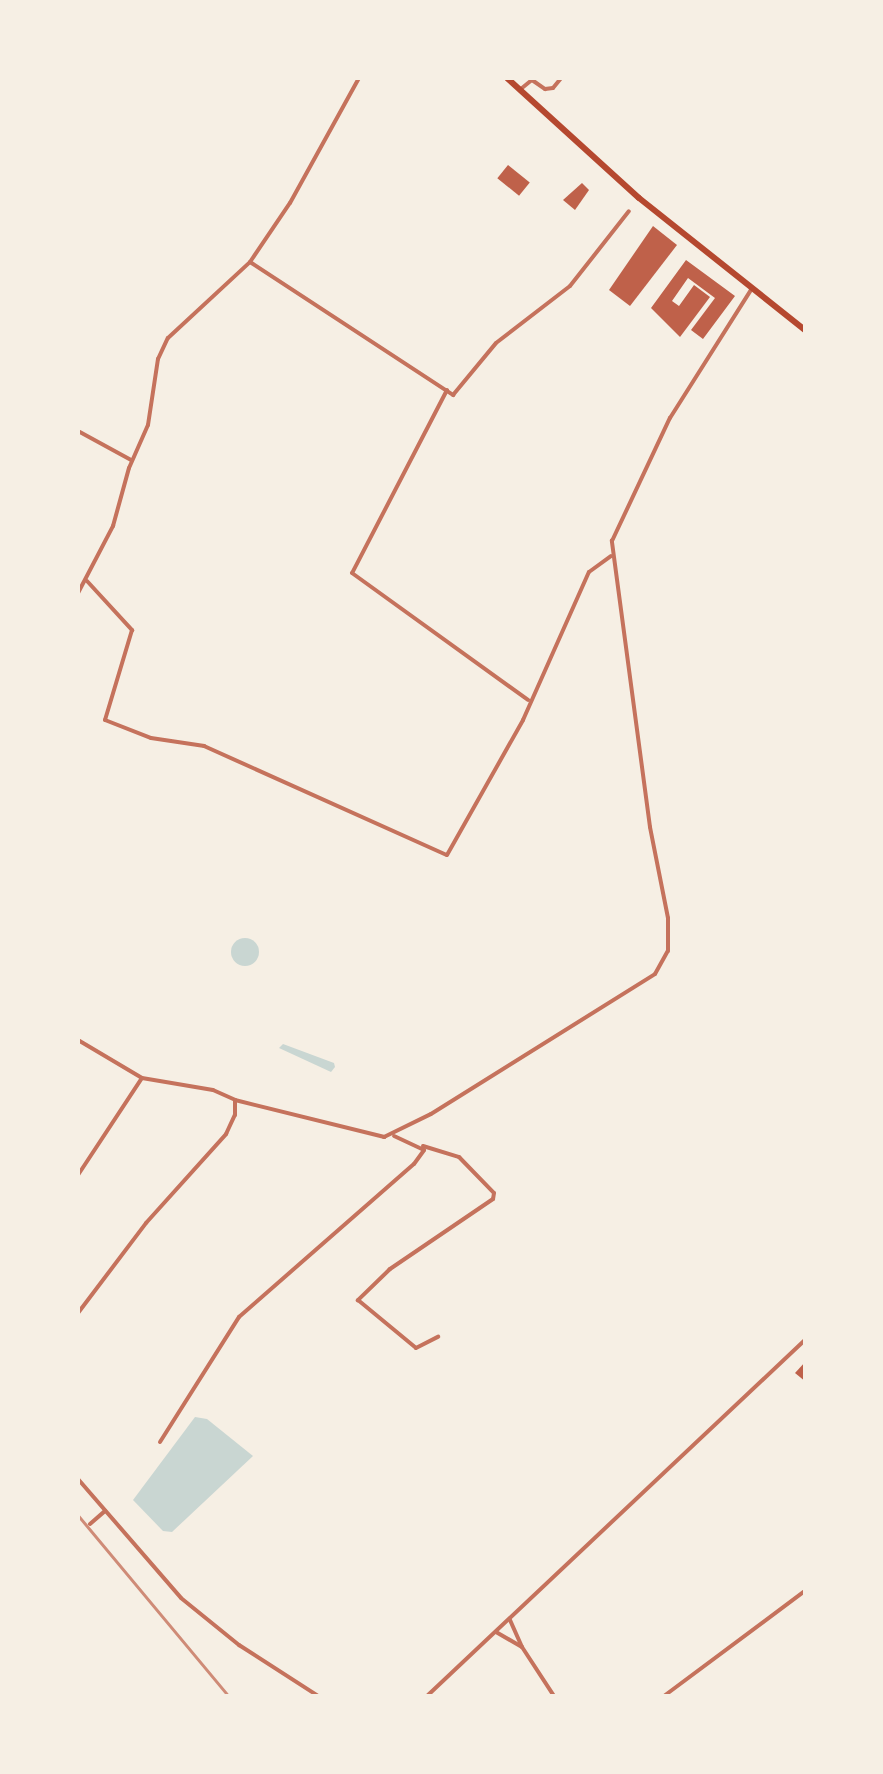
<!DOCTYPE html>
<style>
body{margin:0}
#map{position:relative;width:883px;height:1774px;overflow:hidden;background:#f6efe4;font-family:Jost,sans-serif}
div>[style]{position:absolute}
.water>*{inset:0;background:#c9d6d2}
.round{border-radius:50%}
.building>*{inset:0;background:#bf614a;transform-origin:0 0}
.minor>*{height:4px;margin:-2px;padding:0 2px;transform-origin:2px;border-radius:2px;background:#c5725c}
.primary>*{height:6px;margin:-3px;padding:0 3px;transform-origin:3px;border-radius:3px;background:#b5482f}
.rail>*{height:2.5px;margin:-1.25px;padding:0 1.25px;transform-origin:1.25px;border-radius:1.25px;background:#cf8b77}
span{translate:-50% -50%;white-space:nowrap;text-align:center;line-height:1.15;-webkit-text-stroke:8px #f6efe4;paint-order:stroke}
.frame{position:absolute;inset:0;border:80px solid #f6efe4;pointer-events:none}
</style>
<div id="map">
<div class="water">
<div class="round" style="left:231px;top:938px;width:28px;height:28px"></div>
<div style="clip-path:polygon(283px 1044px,334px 1063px,335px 1067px,331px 1072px,279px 1048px)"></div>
<div style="clip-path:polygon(195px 1417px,207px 1419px,253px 1456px,172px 1532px,163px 1531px,133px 1500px)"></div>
</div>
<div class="building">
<div style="left:508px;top:165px;width:28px;height:17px;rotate:39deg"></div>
<div style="clip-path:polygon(582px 183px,589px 190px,575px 210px,563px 200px)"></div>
<div style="clip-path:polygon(653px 226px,677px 245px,630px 306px,609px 290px)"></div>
<div style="clip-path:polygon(686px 260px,735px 296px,703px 339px,691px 330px,715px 298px,688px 278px,672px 301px,679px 306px,694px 285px,710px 297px,680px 337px,651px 308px)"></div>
<div style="clip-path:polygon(806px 1361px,806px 1382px,795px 1373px)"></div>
</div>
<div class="minor">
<div style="left:522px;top:88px;width:13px;rotate:-39deg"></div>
<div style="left:532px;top:80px;width:16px;rotate:35deg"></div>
<div style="left:545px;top:89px;width:8px;rotate:-7deg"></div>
<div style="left:553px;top:88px;width:13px;rotate:-51deg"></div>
<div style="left:250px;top:262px;width:243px;rotate:33.2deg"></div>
<div style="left:453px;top:395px;width:67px;rotate:-50.4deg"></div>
<div style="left:496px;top:343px;width:93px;rotate:-37.6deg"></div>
<div style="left:570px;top:286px;width:95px;rotate:-51.8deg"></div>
<div style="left:447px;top:390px;width:206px;rotate:117.4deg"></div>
<div style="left:352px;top:573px;width:217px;rotate:35.8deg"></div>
<div style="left:78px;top:431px;width:60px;rotate:28.7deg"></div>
<div style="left:87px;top:581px;width:67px;rotate:47.4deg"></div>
<div style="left:132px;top:630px;width:94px;rotate:106.7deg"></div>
<div style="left:105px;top:720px;width:49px;rotate:21.4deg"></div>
<div style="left:151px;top:738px;width:54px;rotate:8.6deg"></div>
<div style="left:204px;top:746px;width:266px;rotate:24.2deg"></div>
<div style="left:447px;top:855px;width:155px;rotate:-60.6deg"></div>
<div style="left:523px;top:720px;width:162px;rotate:-66deg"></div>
<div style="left:589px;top:572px;width:27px;rotate:-36deg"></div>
<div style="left:78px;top:593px;width:76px;rotate:-62.4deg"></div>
<div style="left:113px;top:526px;width:60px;rotate:-74.6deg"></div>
<div style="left:129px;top:468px;width:47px;rotate:-66.2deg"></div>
<div style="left:148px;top:425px;width:67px;rotate:-81.4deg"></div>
<div style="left:158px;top:359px;width:23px;rotate:-65deg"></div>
<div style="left:168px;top:338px;width:112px;rotate:-42.8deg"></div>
<div style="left:250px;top:262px;width:71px;rotate:-55.9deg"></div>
<div style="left:290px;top:203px;width:143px;rotate:-61.1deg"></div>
<div style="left:78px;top:1040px;width:74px;rotate:30.7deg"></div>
<div style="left:142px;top:1078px;width:72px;rotate:9.6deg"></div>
<div style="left:213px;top:1090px;width:24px;rotate:24deg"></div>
<div style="left:235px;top:1100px;width:154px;rotate:13.9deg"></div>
<div style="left:384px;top:1137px;width:52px;rotate:-26.1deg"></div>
<div style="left:431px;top:1114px;width:264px;rotate:-32deg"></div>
<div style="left:655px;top:974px;width:26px;rotate:-61deg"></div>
<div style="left:668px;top:951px;width:33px;rotate:-90deg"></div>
<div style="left:668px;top:918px;width:93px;rotate:-101.2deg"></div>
<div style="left:650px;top:827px;width:289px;rotate:-97.6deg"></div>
<div style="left:612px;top:541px;width:136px;rotate:-64.8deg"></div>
<div style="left:670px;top:418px;width:151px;rotate:-57.7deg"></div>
<div style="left:423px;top:1146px;width:38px;rotate:17deg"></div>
<div style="left:459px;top:1157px;width:50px;rotate:45.8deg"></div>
<div style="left:494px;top:1193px;width:6px;rotate:99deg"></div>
<div style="left:493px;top:1199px;width:125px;rotate:145.8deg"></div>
<div style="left:390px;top:1269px;width:45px;rotate:135.9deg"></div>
<div style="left:358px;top:1300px;width:75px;rotate:39.6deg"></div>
<div style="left:416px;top:1348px;width:25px;rotate:-27deg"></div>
<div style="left:78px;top:1175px;width:116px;rotate:-56.6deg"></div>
<div style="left:78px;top:1313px;width:113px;rotate:-52.9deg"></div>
<div style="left:146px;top:1223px;width:120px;rotate:-48deg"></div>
<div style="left:226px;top:1134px;width:21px;rotate:-65deg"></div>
<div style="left:235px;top:1115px;width:15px;rotate:-90deg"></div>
<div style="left:160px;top:1442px;width:148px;rotate:-57.7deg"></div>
<div style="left:239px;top:1317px;width:232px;rotate:-41.2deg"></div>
<div style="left:414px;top:1164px;width:17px;rotate:-54deg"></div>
<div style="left:424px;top:1150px;width:33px;rotate:-155deg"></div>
<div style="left:78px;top:1479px;width:157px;rotate:49.1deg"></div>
<div style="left:181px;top:1598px;width:75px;rotate:39deg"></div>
<div style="left:239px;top:1645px;width:94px;rotate:32.8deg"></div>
<div style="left:90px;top:1524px;width:20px;rotate:-41deg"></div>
<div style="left:496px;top:1632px;width:30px;rotate:30deg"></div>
<div style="left:522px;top:1647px;width:30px;rotate:-114deg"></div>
<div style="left:522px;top:1647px;width:59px;rotate:56.9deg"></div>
<div style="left:427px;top:1696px;width:521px;rotate:-43.29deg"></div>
<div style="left:664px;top:1696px;width:177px;rotate:-36.7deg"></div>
</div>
<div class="primary">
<div style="left:507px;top:78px;width:178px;rotate:42.3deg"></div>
<div style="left:639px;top:198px;width:213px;rotate:38.5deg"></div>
</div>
<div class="rail">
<div style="left:78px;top:1515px;width:236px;rotate:50.2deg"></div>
</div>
<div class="frame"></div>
</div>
